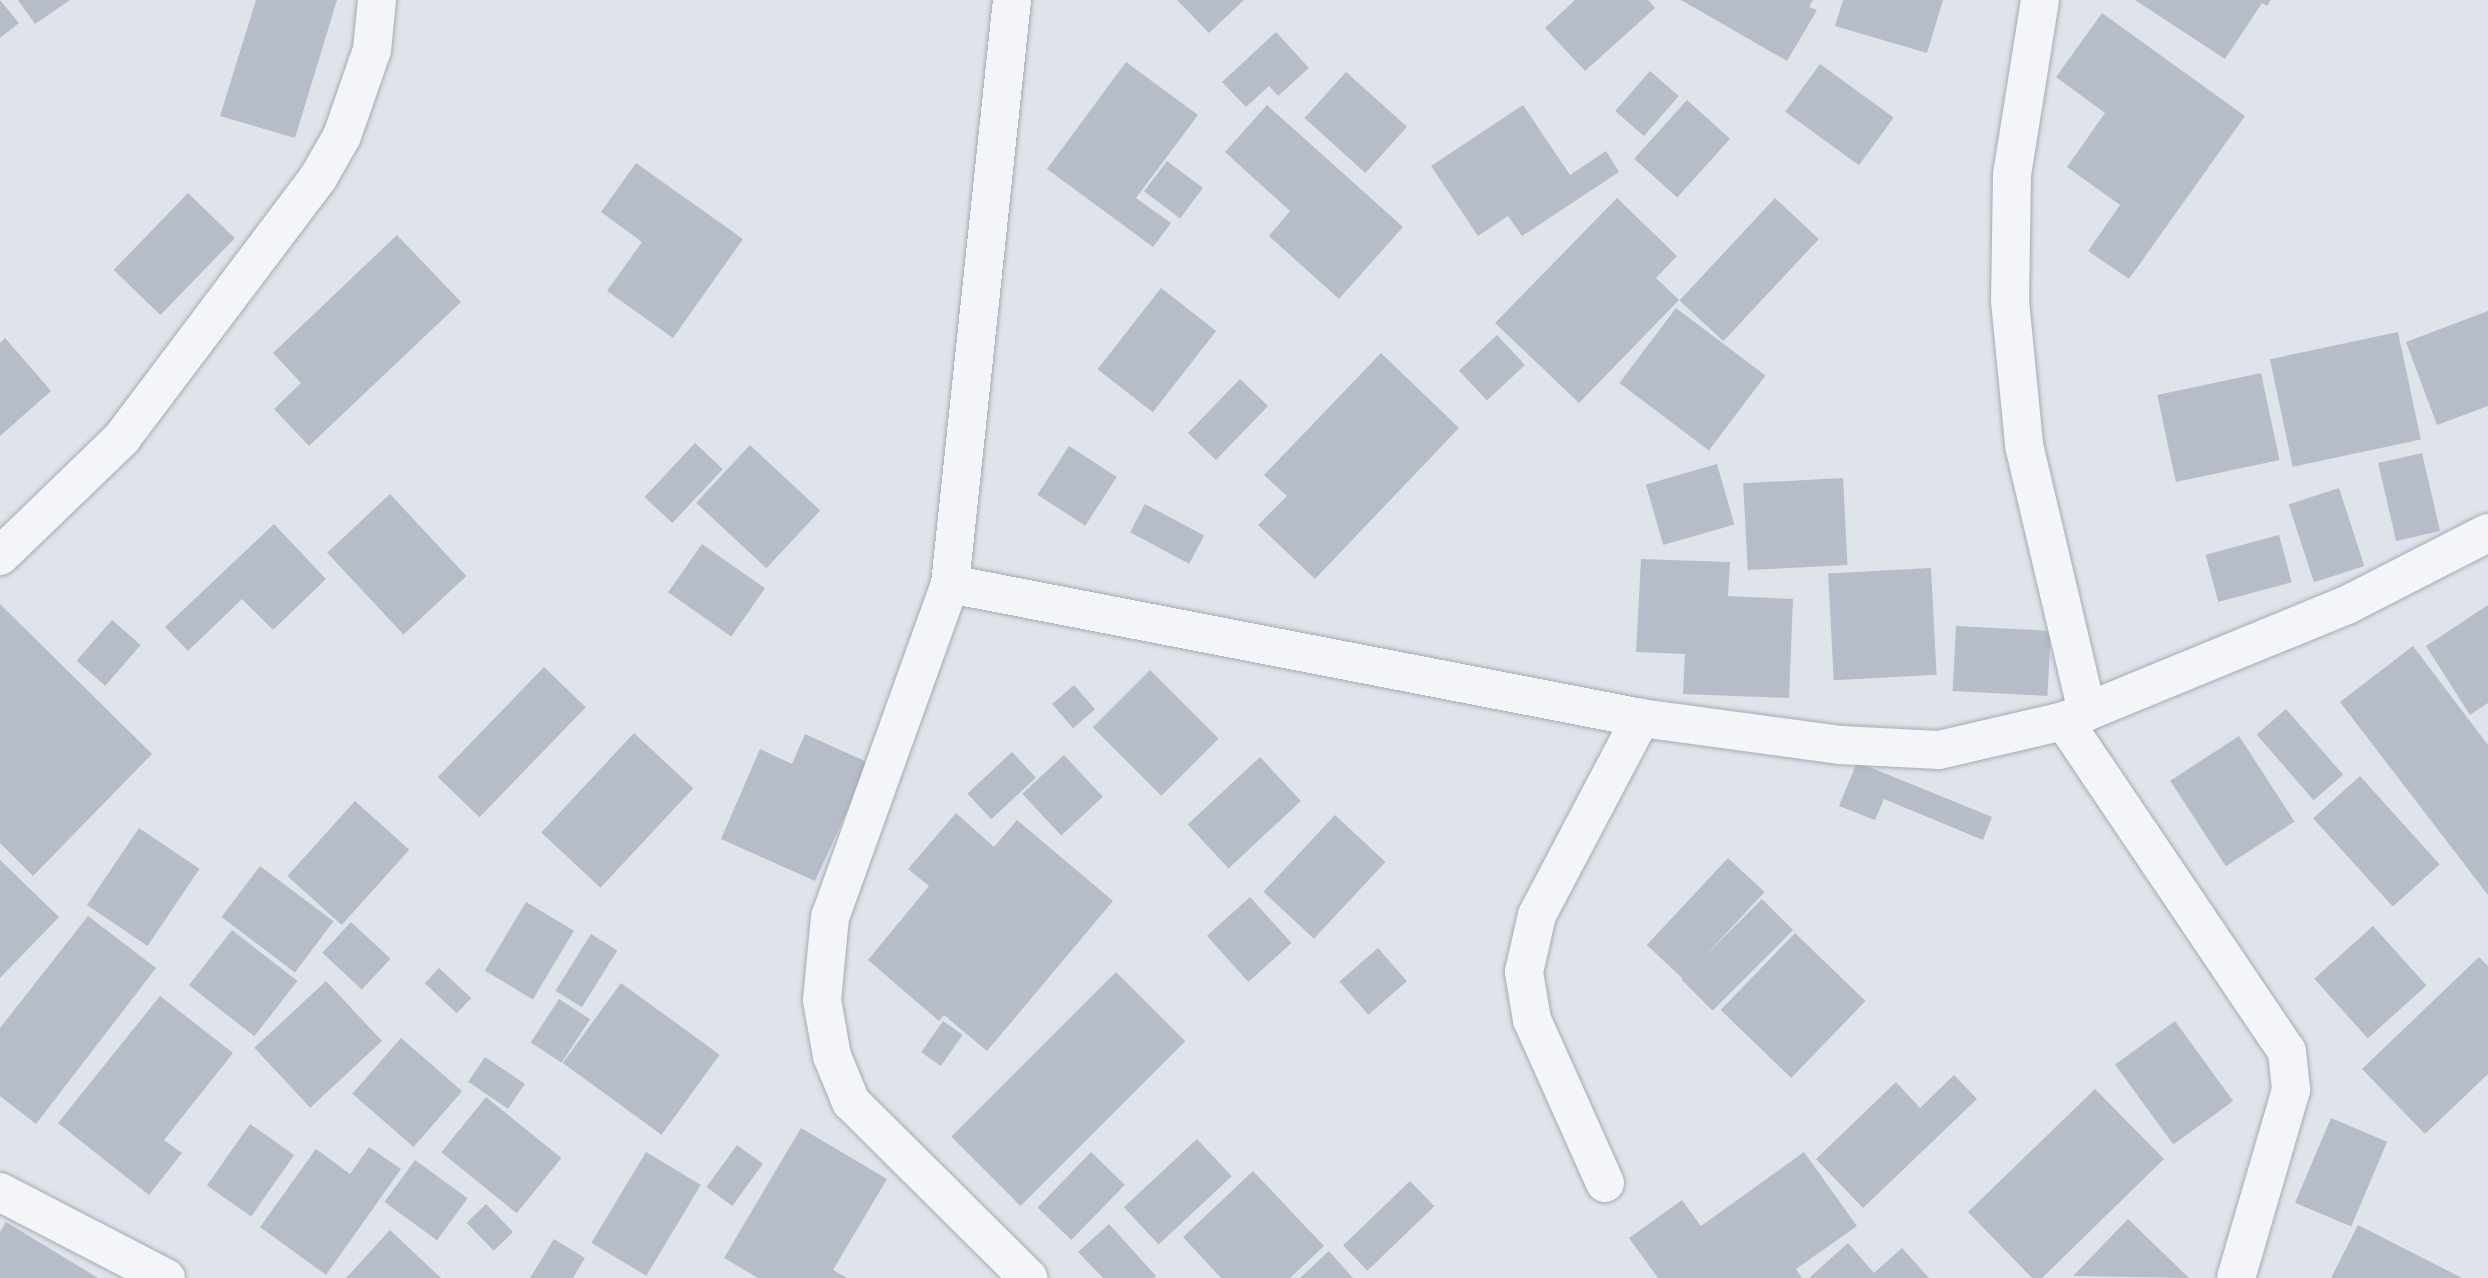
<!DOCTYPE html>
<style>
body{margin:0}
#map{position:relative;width:2488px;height:1278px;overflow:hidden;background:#dfe4ea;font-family:"Noto Sans",sans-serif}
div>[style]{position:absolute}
.building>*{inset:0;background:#b6bdc8;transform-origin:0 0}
.roads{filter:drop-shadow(0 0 2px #a4abb5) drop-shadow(0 0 2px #a4abb5)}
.minor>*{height:38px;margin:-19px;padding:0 19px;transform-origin:19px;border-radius:19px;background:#f3f5f8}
.tertiary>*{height:38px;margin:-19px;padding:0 19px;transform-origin:19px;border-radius:19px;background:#f3f5f8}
span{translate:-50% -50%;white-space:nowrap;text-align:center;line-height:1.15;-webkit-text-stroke:5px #eff3f7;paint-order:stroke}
</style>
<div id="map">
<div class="building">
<div style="clip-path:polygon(0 0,19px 23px,0 38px)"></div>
<div style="clip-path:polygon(18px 0,70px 0,35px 24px)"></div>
<div style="clip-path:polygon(256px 0,337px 0,295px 138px,220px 116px)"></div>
<div style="clip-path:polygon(1177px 0,1244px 0,1209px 33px)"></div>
<div style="clip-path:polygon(1575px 0,1648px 0,1655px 8px,1585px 71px,1545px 28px)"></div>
<div style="clip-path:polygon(1681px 0,1813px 0,1809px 7px,1817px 10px,1787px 61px)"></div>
<div style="clip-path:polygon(1843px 0,1943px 0,1927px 53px,1835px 26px)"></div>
<div style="clip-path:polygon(2135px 0,2271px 0,2267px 6px,2262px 3px,2225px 59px)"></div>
<div style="clip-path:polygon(2102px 13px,2245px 116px,2129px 279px,2088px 251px,2120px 205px,2067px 167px,2105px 113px,2056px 77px)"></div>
<div style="clip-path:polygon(1276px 32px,1309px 68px,1278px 96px,1269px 86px,1246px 107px,1222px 82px)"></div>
<div style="clip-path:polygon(1126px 62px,1198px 115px,1136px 198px,1171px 223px,1153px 247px,1047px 169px)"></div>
<div style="left:1820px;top:64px;width:91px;height:59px;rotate:36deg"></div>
<div style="left:1650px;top:71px;width:38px;height:53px;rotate:41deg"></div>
<div style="left:1346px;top:72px;width:82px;height:62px;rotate:42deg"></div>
<div style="left:1687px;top:100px;width:58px;height:79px;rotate:42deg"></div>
<div style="clip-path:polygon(1267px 105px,1403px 227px,1339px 299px,1269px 236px,1290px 211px,1225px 152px)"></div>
<div style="clip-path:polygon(1523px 105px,1570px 175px,1606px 151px,1619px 172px,1522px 236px,1508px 216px,1478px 236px,1431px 166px)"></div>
<div style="left:1167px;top:161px;width:45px;height:38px;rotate:37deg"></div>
<div style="clip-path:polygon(636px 163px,743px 239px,673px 338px,607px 291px,642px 242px,601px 212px)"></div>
<div style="left:188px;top:193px;width:65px;height:107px;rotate:44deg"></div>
<div style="clip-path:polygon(1617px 198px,1677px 256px,1656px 278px,1679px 300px,1579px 403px,1495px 323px)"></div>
<div style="left:1775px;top:198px;width:60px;height:140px;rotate:43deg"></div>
<div style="clip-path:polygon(397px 235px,461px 302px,309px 446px,274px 409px,301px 383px,273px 353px)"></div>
<div style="left:1161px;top:288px;width:70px;height:103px;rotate:38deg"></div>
<div style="left:1676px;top:308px;width:112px;height:94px;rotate:37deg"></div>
<div style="clip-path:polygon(2488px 311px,2488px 406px,2437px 425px,2406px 342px)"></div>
<div style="left:2398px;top:332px;width:110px;height:131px;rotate:78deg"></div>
<div style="left:1497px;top:335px;width:41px;height:52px;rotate:47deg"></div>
<div style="clip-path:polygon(5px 338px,51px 391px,0 436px,0 343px)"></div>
<div style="clip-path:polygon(1381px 353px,1459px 428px,1315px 579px,1258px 525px,1287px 496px,1264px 475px)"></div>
<div style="left:2261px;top:373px;width:89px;height:106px;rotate:78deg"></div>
<div style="left:1240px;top:379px;width:39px;height:75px;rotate:44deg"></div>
<div style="left:695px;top:443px;width:38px;height:74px;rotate:43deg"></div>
<div style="left:750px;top:445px;width:96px;height:79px;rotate:43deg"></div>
<div style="left:1069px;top:446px;width:57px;height:58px;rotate:33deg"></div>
<div style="left:2422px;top:453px;width:80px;height:45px;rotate:77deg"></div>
<div style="left:1717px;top:464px;width:63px;height:74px;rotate:74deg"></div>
<div style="left:1843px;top:478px;width:87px;height:100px;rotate:87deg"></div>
<div style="left:2339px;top:488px;width:82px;height:53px;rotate:72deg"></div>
<div style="left:390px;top:494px;width:112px;height:86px;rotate:47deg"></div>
<div style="left:1145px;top:504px;width:67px;height:32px;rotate:28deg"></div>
<div style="clip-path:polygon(274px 524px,326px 579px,273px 630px,242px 599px,188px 651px,165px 627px)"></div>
<div style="left:2279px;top:535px;width:49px;height:76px;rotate:75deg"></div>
<div style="left:702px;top:544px;width:77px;height:59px;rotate:35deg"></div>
<div style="clip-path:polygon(1641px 559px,1730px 562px,1728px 596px,1793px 599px,1789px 698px,1683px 694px,1685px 654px,1636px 652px)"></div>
<div style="left:1931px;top:568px;width:107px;height:103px;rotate:87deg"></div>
<div style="clip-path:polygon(0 604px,152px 754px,33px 876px,0 843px)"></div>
<div style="clip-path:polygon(2488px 605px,2488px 703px,2470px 715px,2426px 646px)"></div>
<div style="left:112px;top:620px;width:38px;height:54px;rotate:41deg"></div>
<div style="left:1956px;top:626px;width:95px;height:65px;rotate:3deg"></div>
<div style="clip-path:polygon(2413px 646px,2488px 745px,2488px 895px,2340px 702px)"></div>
<div style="left:544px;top:667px;width:58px;height:153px;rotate:44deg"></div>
<div style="left:1150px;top:670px;width:97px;height:81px;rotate:45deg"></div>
<div style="left:1074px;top:685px;width:32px;height:29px;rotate:49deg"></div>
<div style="left:2286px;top:709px;width:87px;height:39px;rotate:49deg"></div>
<div style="left:634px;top:733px;width:81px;height:136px;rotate:43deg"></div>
<div style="clip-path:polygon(805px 734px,869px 763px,815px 881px,721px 839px,760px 749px,792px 764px)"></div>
<div style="left:2239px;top:736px;width:102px;height:82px;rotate:57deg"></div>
<div style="left:1012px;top:752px;width:35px;height:61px;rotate:47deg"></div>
<div style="left:1064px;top:755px;width:57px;height:57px;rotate:47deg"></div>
<div style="left:1260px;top:757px;width:60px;height:99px;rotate:47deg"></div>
<div style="clip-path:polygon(1857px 762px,1992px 817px,1983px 840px,1884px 799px,1875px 820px,1839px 806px)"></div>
<div style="left:2360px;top:776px;width:119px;height:63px;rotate:48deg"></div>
<div style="left:355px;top:801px;width:73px;height:101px;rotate:42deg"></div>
<div style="clip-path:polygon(956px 813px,994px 847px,1017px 820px,1113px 901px,987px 1051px,944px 1015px,939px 1021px,868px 960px,929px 886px,908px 869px)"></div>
<div style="left:1335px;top:815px;width:69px;height:105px;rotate:43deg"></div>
<div style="left:139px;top:828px;width:73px;height:93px;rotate:34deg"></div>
<div style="left:1728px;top:858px;width:50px;height:119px;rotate:43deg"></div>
<div style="clip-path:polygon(0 860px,59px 917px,0 978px)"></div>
<div style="left:260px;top:866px;width:92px;height:64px;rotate:37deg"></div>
<div style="left:1250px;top:897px;width:62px;height:58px;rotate:48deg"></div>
<div style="left:1762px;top:899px;width:44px;height:114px;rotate:45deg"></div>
<div style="left:526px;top:902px;width:56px;height:80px;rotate:31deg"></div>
<div style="clip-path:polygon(88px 916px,156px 968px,36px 1124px,0 1096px,0 1028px)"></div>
<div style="left:351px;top:922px;width:54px;height:42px;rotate:43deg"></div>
<div style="left:2373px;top:926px;width:80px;height:79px;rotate:48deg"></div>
<div style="left:232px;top:930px;width:83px;height:70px;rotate:38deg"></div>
<div style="left:1795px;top:933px;width:98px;height:107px;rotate:44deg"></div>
<div style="left:591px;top:934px;width:31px;height:67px;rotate:32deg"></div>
<div style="left:1378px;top:948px;width:44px;height:51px;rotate:49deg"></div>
<div style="clip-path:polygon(2479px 957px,2488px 966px,2488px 1074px,2425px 1134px,2362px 1069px)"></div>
<div style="left:439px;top:968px;width:44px;height:21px;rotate:43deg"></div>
<div style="left:1116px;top:972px;width:98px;height:233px;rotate:45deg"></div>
<div style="left:326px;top:981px;width:82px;height:98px;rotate:47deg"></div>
<div style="left:621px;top:983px;width:122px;height:99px;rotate:36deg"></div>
<div style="clip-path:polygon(160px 996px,233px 1053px,164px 1140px,182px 1153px,149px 1195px,58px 1123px)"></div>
<div style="left:559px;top:999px;width:37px;height:52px;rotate:33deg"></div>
<div style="left:943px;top:1021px;width:24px;height:38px;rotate:35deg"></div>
<div style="left:2175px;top:1021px;width:99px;height:74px;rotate:54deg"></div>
<div style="left:401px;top:1038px;width:81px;height:74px;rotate:41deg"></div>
<div style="left:485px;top:1057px;width:48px;height:30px;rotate:34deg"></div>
<div style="clip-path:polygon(1954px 1075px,1977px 1099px,1863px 1208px,1816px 1159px,1896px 1082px,1920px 1108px)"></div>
<div style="clip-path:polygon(2095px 1089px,2164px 1159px,2042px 1278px,2032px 1278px,1968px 1212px)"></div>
<div style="left:486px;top:1097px;width:97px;height:71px;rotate:39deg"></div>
<div style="left:2331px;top:1118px;width:61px;height:92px;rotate:23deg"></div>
<div style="left:250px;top:1124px;width:54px;height:75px;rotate:35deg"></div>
<div style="clip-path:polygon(801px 1128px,887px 1179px,833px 1270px,847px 1278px,758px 1278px,724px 1258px)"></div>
<div style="left:1197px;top:1139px;width:51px;height:100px;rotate:47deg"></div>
<div style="left:737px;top:1145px;width:32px;height:52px;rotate:36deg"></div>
<div style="clip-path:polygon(369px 1147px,401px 1169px,326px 1275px,260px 1227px,316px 1149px,350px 1174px)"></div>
<div style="left:646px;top:1152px;width:64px;height:106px;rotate:31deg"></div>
<div style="left:1091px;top:1152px;width:47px;height:77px;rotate:44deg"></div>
<div style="clip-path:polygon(1804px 1152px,1857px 1226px,1796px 1269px,1802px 1278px,1658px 1278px,1629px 1238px,1682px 1200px,1701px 1226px)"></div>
<div style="left:415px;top:1160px;width:65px;height:52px;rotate:36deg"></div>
<div style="clip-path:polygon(1253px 1171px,1324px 1246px,1290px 1278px,1221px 1278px,1183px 1237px)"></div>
<div style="left:1410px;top:1181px;width:35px;height:93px;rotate:46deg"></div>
<div style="left:486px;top:1204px;width:39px;height:27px;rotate:46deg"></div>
<div style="clip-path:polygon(2128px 1219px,2189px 1278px,2073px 1276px)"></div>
<div style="clip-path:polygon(6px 1222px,98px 1278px,0 1278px,0 1232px)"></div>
<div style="clip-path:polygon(1109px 1224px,1156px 1276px,1154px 1278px,1103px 1278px,1078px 1252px)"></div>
<div style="clip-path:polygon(2358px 1225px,2462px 1278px,2331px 1278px)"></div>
<div style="clip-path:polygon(390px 1230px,441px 1278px,346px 1278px)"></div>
<div style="clip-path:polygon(554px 1239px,585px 1258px,573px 1278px,530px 1278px)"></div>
<div style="clip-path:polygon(1848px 1243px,1874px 1273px,1902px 1248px,1929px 1278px,1809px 1278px)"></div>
<div style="clip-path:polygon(1329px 1251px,1353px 1278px,1300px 1278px)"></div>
</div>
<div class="roads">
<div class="minor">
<div style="left:1012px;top:0;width:587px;rotate:96.06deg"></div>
<div style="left:950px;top:584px;width:354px;rotate:109.8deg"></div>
<div style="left:830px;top:917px;width:83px;rotate:95.5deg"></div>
<div style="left:822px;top:1000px;width:57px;rotate:79.9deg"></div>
<div style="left:832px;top:1056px;width:50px;rotate:67.6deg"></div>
<div style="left:851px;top:1102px;width:250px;rotate:44.8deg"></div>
<div style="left:2040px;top:0;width:177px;rotate:99.1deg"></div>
<div style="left:2012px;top:175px;width:126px;rotate:90.9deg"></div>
<div style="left:2010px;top:301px;width:145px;rotate:84.4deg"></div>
<div style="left:2024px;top:445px;width:274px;rotate:76.7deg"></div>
<div style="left:0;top:556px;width:170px;rotate:-44deg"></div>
<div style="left:122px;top:438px;width:326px;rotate:-53deg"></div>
<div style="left:318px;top:178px;width:48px;rotate:-60.3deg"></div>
<div style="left:342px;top:136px;width:91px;rotate:-70.8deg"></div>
<div style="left:372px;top:50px;width:50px;rotate:-84.3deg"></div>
<div style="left:950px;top:584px;width:704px;rotate:10.97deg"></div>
<div style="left:1641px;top:718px;width:202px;rotate:7.7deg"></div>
<div style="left:1841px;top:745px;width:98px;rotate:2.9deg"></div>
<div style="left:1939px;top:750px;width:128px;rotate:-13.1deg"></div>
<div style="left:2064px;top:721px;width:306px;rotate:-22.3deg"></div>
<div style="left:2347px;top:605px;width:158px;rotate:-27.1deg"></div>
<div style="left:2064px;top:721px;width:398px;rotate:56deg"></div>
<div style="left:2287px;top:1051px;width:39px;rotate:84deg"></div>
<div style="left:2291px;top:1090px;width:196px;rotate:106.3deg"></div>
<div style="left:1605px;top:1183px;width:179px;rotate:-114.1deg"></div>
<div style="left:1532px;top:1020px;width:49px;rotate:-99.5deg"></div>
<div style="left:1524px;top:972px;width:58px;rotate:-77.2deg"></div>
<div style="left:1537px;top:915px;width:223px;rotate:-62.2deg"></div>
</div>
<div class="tertiary">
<div style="left:0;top:1192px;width:187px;rotate:27.4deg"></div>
</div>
</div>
</div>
